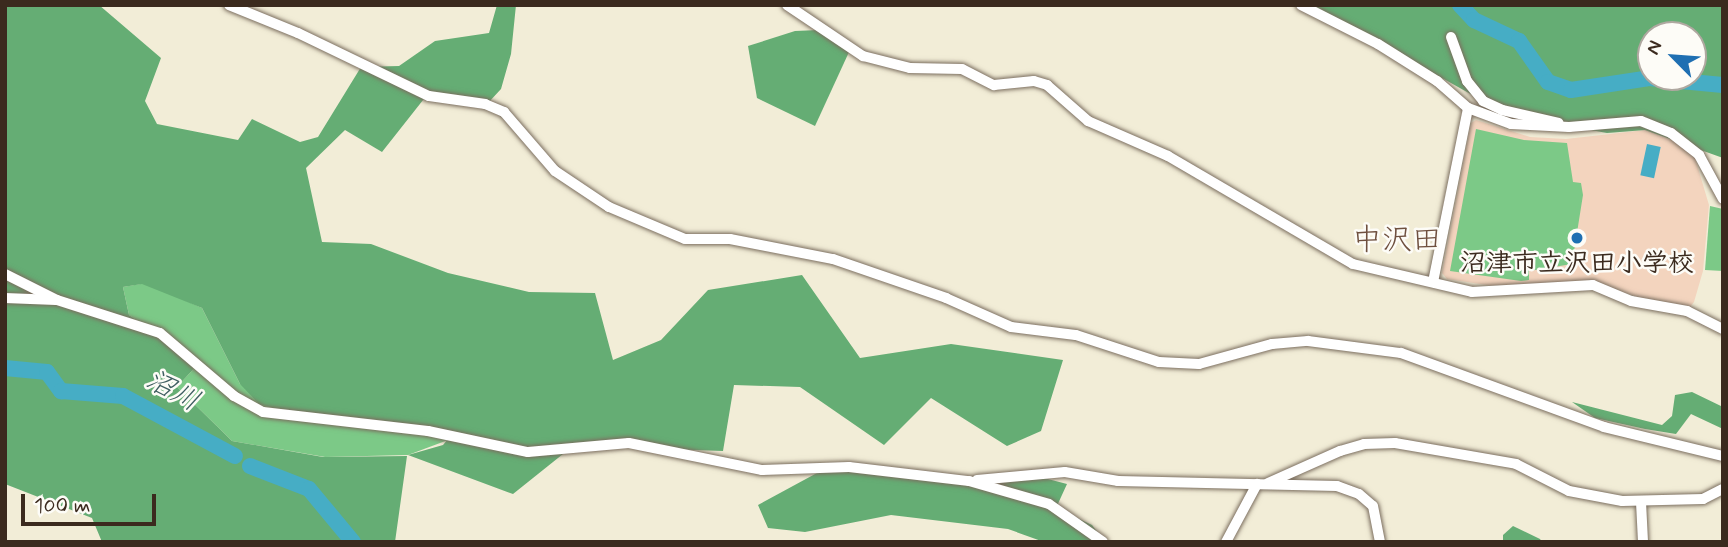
<!DOCTYPE html>
<meta charset="utf-8">
<style>
body{margin:0}
#map{position:relative;width:1728px;height:547px;overflow:hidden;background:#f2edd7;font-family:Mynerve,"Klee One",sans-serif}
div>[style]{position:absolute}
.built>*{inset:0;background:#f3d4be}
.green>*{inset:0;background:#7cc987}
.forest>*{inset:0;background:#65ad74}
.water>*{inset:0;background:#46adc5;transform-origin:0 0}
.river>*{height:16px;margin:-8px;padding:0 8px;transform-origin:8px;border-radius:8px;background:#46adc5}
.roads{filter:drop-shadow(0 0 2px #7b6e5f) drop-shadow(0 0 2px #7b6e5f)}
.street>*{height:10px;margin:-5px;padding:0 5px;transform-origin:5px;border-radius:5px;background:#fff}
.dots>*{width:19px;height:19px;translate:-50% -50%;box-sizing:border-box;border:4px solid #fdfcf7;border-radius:50%}
span{translate:-50% -50%;white-space:nowrap;text-align:center;line-height:1.15;-webkit-text-stroke:5px #fdfcf7;paint-order:stroke}
.poi-label{font-size:26px;color:#3b2a1e;font-weight:700}
.water-label{font-size:28px;color:#3f5e61;font-style:italic}
.quarter-label{font-size:30px;color:#6f503f}
.frame{position:absolute;inset:0;border:7px solid #3b2a1e;pointer-events:none}
.north{position:absolute;left:1637px;top:21px;width:70px;height:70px;box-sizing:border-box;background:#fdfcf7;border:2px solid #afa8a0;border-radius:50%;rotate:295deg;font-size:19px;font-weight:700;line-height:28px;text-align:center;color:#3b2a1e}
.north::after{content:'';display:block;margin:auto;width:24px;height:32px;background:#1f6fb2;clip-path:polygon(50% 0,100% 100%,50% 72%,0 100%)}
.scale{position:absolute;left:21px;top:494px;width:135px;height:32px;box-sizing:border-box;border:4px solid #3b2a1e;border-top:0;padding-left:9px;font-size:21px;line-height:24px;white-space:nowrap;color:#3b2a1e;-webkit-text-stroke:5px #fdfcf7;paint-order:stroke}
</style>
<div id="map">
<div class="built">
<div style="clip-path:polygon(1476px 120px,1530px 137px,1566px 139px,1646px 130px,1692px 148px,1709px 205px,1703px 271px,1694px 302px,1690px 307px,1641px 298px,1593px 282px,1500px 287px,1447px 279px,1442px 273px,1471px 123px)"></div>
</div>
<div class="green">
<div style="clip-path:polygon(1476px 129px,1524px 140px,1567px 143px,1573px 182px,1581px 183px,1583px 195px,1572px 264px,1529px 271px,1529px 280px,1521px 281px,1450px 271px)"></div>
<div style="clip-path:polygon(1710px 206px,1723px 209px,1723px 271px,1705px 270px)"></div>
<div style="clip-path:polygon(146px 283px,202px 308px,240px 384px,448px 440px,408px 455px,325px 457px,232px 441px,177px 387px,199px 363px,129px 315px,123px 287px)"></div>
</div>
<div class="forest">
<div style="clip-path:polygon(5px 5px,99px 5px,161px 58px,145px 101px,157px 124px,238px 140px,252px 119px,300px 142px,318px 137px,361px 67px,399px 66px,435px 41px,489px 33px,497px 5px,516px 5px,511px 54px,501px 89px,488px 103px,427px 95px,382px 152px,345px 130px,306px 168px,322px 242px,371px 244px,448px 273px,529px 292px,595px 293px,613px 360px,661px 340px,708px 290px,802px 275px,860px 358px,951px 344px,1063px 360px,1041px 431px,1007px 446px,931px 398px,884px 445px,800px 387px,734px 385px,723px 451px,573px 446px,513px 494px,408px 455px,443px 445px,448px 439px,436px 430px,328px 423px,259px 404px,240px 384px,202px 308px,142px 284px,123px 287px,129px 315px,199px 363px,177px 387px,232px 441px,323px 457px,407px 456px,395px 542px,102px 542px,92px 518px,5px 484px)"></div>
<div style="clip-path:polygon(evenodd,1312px 5px,1723px 5px,1723px 158px,1645px 130px,1607px 133px,1488px 111px,1483px 101px,1312px 5px,1651px 35px,1693px 35px,1693px 77px,1651px 77px,1651px 35px)"></div>
<div style="clip-path:polygon(819px 30px,849px 52px,815px 126px,757px 98px,748px 46px,795px 31px)"></div>
<div style="clip-path:polygon(1692px 392px,1723px 407px,1723px 429px,1691px 414px,1676px 434px,1645px 429px,1595px 418px,1572px 402px,1662px 425px,1672px 416px,1675px 395px)"></div>
<div style="clip-path:polygon(828px 467px,975px 483px,1044px 478px,1067px 484px,1056px 508px,1092px 525px,1105px 542px,1044px 542px,1008px 529px,891px 515px,805px 532px,768px 528px,758px 505px)"></div>
<div style="clip-path:polygon(1513px 526px,1540px 539px,1542px 542px,1503px 542px,1503px 535px)"></div>
</div>
<div class="water">
<div style="left:1647px;top:144px;width:14px;height:32px;rotate:12deg"></div>
</div>
<div class="river">
<div style="left:1460px;top:5px;width:21px;rotate:47deg"></div>
<div style="left:1474px;top:20px;width:50px;rotate:25deg"></div>
<div style="left:1519px;top:41px;width:50px;rotate:54.7deg"></div>
<div style="left:1548px;top:82px;width:24px;rotate:19deg"></div>
<div style="left:1571px;top:90px;width:79px;rotate:-8.7deg"></div>
<div style="left:1649px;top:78px;width:74px;rotate:5.4deg"></div>
<div style="left:5px;top:368px;width:42px;rotate:5.4deg"></div>
<div style="left:47px;top:372px;width:24px;rotate:54deg"></div>
<div style="left:61px;top:391px;width:62px;rotate:4.6deg"></div>
<div style="left:123px;top:396px;width:127px;rotate:28.2deg"></div>
<div style="left:250px;top:466px;width:63px;rotate:21.3deg"></div>
<div style="left:309px;top:489px;width:69px;rotate:50.3deg"></div>
</div>
<div class="roads">
<div class="street">
<div style="left:229px;top:5px;width:74px;rotate:22.1deg"></div>
<div style="left:298px;top:33px;width:145px;rotate:25.7deg"></div>
<div style="left:429px;top:96px;width:57px;rotate:8.1deg"></div>
<div style="left:485px;top:104px;width:21px;rotate:23deg"></div>
<div style="left:504px;top:112px;width:78px;rotate:49.2deg"></div>
<div style="left:555px;top:171px;width:65px;rotate:33.7deg"></div>
<div style="left:609px;top:207px;width:82px;rotate:22.8deg"></div>
<div style="left:685px;top:239px;width:45px"></div>
<div style="left:730px;top:239px;width:105px;rotate:11deg"></div>
<div style="left:833px;top:259px;width:120px;rotate:19deg"></div>
<div style="left:946px;top:298px;width:71px;rotate:24deg"></div>
<div style="left:1011px;top:327px;width:65px;rotate:7deg"></div>
<div style="left:1076px;top:335px;width:87px;rotate:18deg"></div>
<div style="left:1159px;top:362px;width:40px;rotate:2.9deg"></div>
<div style="left:1199px;top:364px;width:76px;rotate:-15.3deg"></div>
<div style="left:1272px;top:344px;width:36px;rotate:-5deg"></div>
<div style="left:1308px;top:341px;width:94px;rotate:7.4deg"></div>
<div style="left:1401px;top:353px;width:216px;rotate:20deg"></div>
<div style="left:1604px;top:427px;width:122px;rotate:13.7deg"></div>
<div style="left:787px;top:5px;width:92px;rotate:33.9deg"></div>
<div style="left:863px;top:56px;width:49px;rotate:14.3deg"></div>
<div style="left:910px;top:68px;width:52px;rotate:1.1deg"></div>
<div style="left:962px;top:69px;width:36px;rotate:27deg"></div>
<div style="left:994px;top:85px;width:40px;rotate:-5.7deg"></div>
<div style="left:1034px;top:81px;width:14px;rotate:17deg"></div>
<div style="left:1047px;top:85px;width:55px;rotate:41.3deg"></div>
<div style="left:1088px;top:121px;width:87px;rotate:23.6deg"></div>
<div style="left:1168px;top:156px;width:214px;rotate:30.3deg"></div>
<div style="left:1353px;top:264px;width:122px;rotate:13.2deg"></div>
<div style="left:1472px;top:292px;width:121px;rotate:-3.3deg"></div>
<div style="left:1593px;top:285px;width:41px;rotate:22.8deg"></div>
<div style="left:1631px;top:301px;width:57px;rotate:10.1deg"></div>
<div style="left:1687px;top:311px;width:40px;rotate:26.6deg"></div>
<div style="left:1301px;top:5px;width:86px;rotate:26.9deg"></div>
<div style="left:1378px;top:44px;width:70px;rotate:32.1deg"></div>
<div style="left:1437px;top:81px;width:41px;rotate:41.1deg"></div>
<div style="left:1468px;top:108px;width:46px;rotate:20.4deg"></div>
<div style="left:1511px;top:124px;width:58px;rotate:3deg"></div>
<div style="left:1569px;top:127px;width:72px;rotate:-4.8deg"></div>
<div style="left:1641px;top:121px;width:32px;rotate:22deg"></div>
<div style="left:1671px;top:133px;width:36px;rotate:38deg"></div>
<div style="left:1699px;top:155px;width:50px;rotate:61.4deg"></div>
<div style="left:1451px;top:37px;width:47px;rotate:70deg"></div>
<div style="left:1467px;top:81px;width:26px;rotate:51deg"></div>
<div style="left:1483px;top:101px;width:21px;rotate:25deg"></div>
<div style="left:1502px;top:110px;width:58px;rotate:12.8deg"></div>
<div style="left:5px;top:274px;width:58px;rotate:26.6deg"></div>
<div style="left:57px;top:300px;width:108px;rotate:17.8deg"></div>
<div style="left:160px;top:333px;width:97px;rotate:40.4deg"></div>
<div style="left:234px;top:396px;width:33px;rotate:29deg"></div>
<div style="left:263px;top:412px;width:166px;rotate:6.6deg"></div>
<div style="left:428px;top:431px;width:102px;rotate:11.9deg"></div>
<div style="left:528px;top:452px;width:101px;rotate:-5.1deg"></div>
<div style="left:629px;top:443px;width:136px;rotate:11.5deg"></div>
<div style="left:762px;top:470px;width:87px;rotate:-2deg"></div>
<div style="left:849px;top:467px;width:121px;rotate:6.7deg"></div>
<div style="left:969px;top:481px;width:83px;rotate:16deg"></div>
<div style="left:1049px;top:504px;width:66px;rotate:35.1deg"></div>
<div style="left:1433px;top:282px;width:177px;rotate:-78.6deg"></div>
<div style="left:5px;top:298px;width:51px;rotate:2.2deg"></div>
<div style="left:977px;top:480px;width:88px;rotate:-5.2deg"></div>
<div style="left:1065px;top:472px;width:54px;rotate:9.6deg"></div>
<div style="left:1118px;top:481px;width:219px;rotate:1.3deg"></div>
<div style="left:1337px;top:486px;width:23px;rotate:20deg"></div>
<div style="left:1359px;top:494px;width:18px;rotate:41deg"></div>
<div style="left:1373px;top:506px;width:37px;rotate:79deg"></div>
<div style="left:1268px;top:483px;width:79px;rotate:-24deg"></div>
<div style="left:1340px;top:451px;width:25px;rotate:-16deg"></div>
<div style="left:1364px;top:444px;width:31px;rotate:-2deg"></div>
<div style="left:1395px;top:443px;width:123px;rotate:9.8deg"></div>
<div style="left:1516px;top:464px;width:59px;rotate:27deg"></div>
<div style="left:1569px;top:491px;width:54px;rotate:10.7deg"></div>
<div style="left:1622px;top:501px;width:81px;rotate:-1.4deg"></div>
<div style="left:1703px;top:499px;width:22px;rotate:-27deg"></div>
<div style="left:1641px;top:502px;width:40px;rotate:87.1deg"></div>
<div style="left:1226px;top:542px;width:66px;rotate:-61.9deg"></div>
</div>
</div>
<div class="dots">
<div style="left:1577px;top:238px;background:#1f6fb2"></div>
</div>
<div class="poi-label">
<span style="left:1577px;top:265px">沼津市立沢田小学校</span>
</div>
<div class="water-label">
<span style="left:172px;top:392px;rotate:28deg">沼川</span>
</div>
<div class="quarter-label">
<span style="left:1397px;top:241px">中沢田</span>
</div>
<div class="frame"></div>
<div class="north">N</div>
<div class="scale">100 m</div>
</div>
